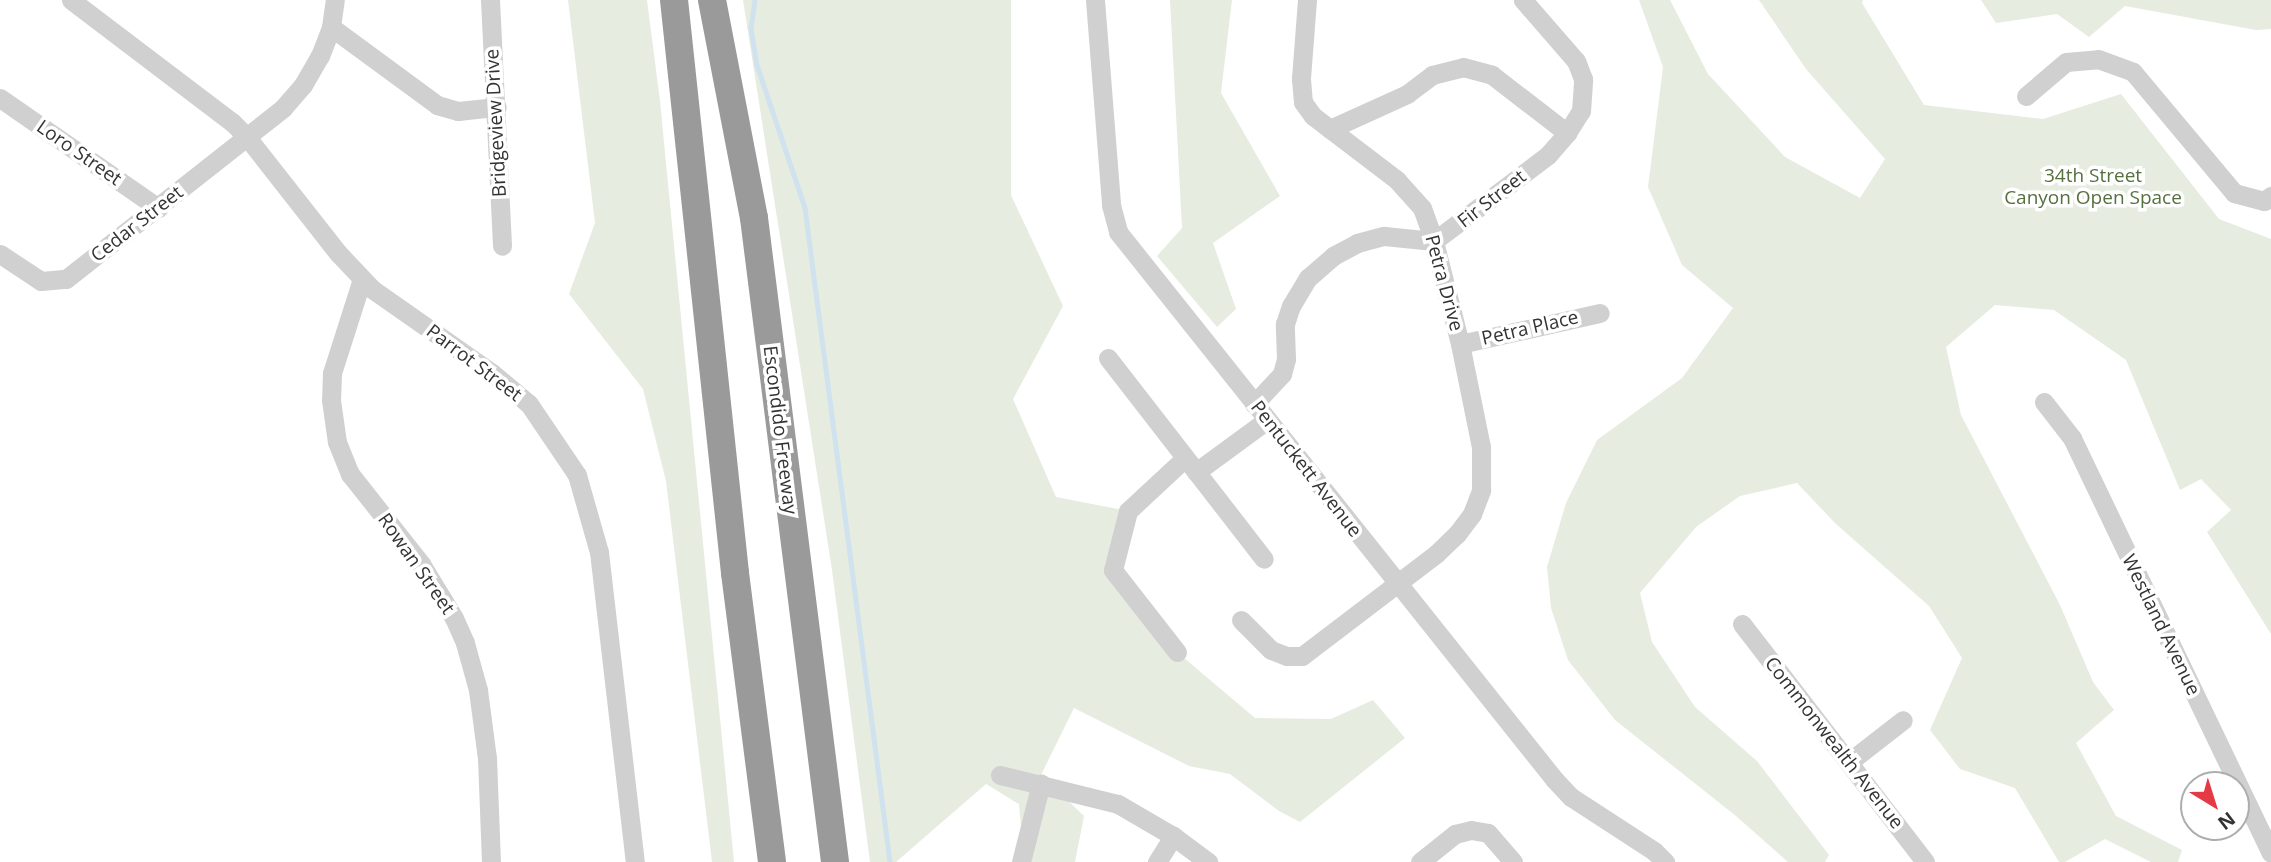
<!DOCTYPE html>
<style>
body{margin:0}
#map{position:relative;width:2271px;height:862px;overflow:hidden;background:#fff;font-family:"Open Sans",sans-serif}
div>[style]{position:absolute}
.green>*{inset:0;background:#e6ecdf}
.stream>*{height:4.5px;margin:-2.25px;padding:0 2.25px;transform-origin:2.25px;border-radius:2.25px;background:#cfe2ee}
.minor>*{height:19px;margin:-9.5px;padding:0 9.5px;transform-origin:9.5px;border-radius:9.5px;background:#d0d0d0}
.highway>*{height:28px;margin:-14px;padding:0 14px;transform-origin:14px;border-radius:14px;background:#9a9a9a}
span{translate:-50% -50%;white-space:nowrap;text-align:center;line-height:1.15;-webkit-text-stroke:7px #fff;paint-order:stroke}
.street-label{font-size:19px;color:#333}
.park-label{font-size:19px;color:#56703f}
.north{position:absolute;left:2180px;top:771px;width:70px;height:70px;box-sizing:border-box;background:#fff;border:2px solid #adadad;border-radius:50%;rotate:142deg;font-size:19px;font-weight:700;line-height:28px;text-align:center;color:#333}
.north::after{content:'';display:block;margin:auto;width:24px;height:32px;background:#e63946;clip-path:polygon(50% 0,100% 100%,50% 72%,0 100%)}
</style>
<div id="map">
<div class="green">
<div style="clip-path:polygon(568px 0,647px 0,660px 101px,734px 862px,712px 862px,666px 481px,643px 389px,569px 294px,595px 223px)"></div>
<div style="clip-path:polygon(743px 0,1011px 0,1011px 195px,1063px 306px,1013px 399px,1056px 497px,1128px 511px,1113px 571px,1177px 652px,1255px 718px,1331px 719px,1373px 700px,1405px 738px,1300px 822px,1279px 811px,1230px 774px,1189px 766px,1074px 708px,1041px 775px,1084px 816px,1075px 862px,1024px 862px,1019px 804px,986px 784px,896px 862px,870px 862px,832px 570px)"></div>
<div style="clip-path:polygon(1170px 0,1232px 0,1221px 93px,1280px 196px,1213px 243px,1236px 309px,1217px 327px,1157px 256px,1182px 228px)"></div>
<div style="clip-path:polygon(1639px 0,1670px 0,1708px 74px,1785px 157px,1860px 198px,1885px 159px,1806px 69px,1759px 0,1863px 0,1862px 3px,1924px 105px,2043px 119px,2121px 94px,2219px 219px,2271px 239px,2271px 634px,2207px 532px,2231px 510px,2201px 479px,2180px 490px,2126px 360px,2054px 310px,1995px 305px,1946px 347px,1961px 415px,2060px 605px,2093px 682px,2114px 710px,2076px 743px,2116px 816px,2182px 850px,2178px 862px,2151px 862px,2105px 839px,2065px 862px,2059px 862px,2015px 788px,1960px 769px,1930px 730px,1962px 658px,1929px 606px,1836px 524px,1797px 483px,1740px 496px,1696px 527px,1640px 593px,1652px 642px,1695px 707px,1757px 761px,1829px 855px,1825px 862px,1788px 862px,1736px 816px,1615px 720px,1568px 660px,1551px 608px,1547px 567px,1566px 503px,1597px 440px,1682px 378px,1733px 308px,1682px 265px,1648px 187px,1663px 67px)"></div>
<div style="clip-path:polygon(1981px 0,2271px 0,2271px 29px,2256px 30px,2125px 6px,2089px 37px,2057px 14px,1996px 23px)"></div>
</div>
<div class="stream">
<div style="left:755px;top:0;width:28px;rotate:98deg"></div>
<div style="left:751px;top:28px;width:37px;rotate:81deg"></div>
<div style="left:757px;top:65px;width:151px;rotate:71.4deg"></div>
<div style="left:805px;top:208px;width:660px;rotate:82.59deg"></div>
</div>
<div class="minor">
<div style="left:71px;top:0;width:202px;rotate:37.2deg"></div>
<div style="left:232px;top:122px;width:21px;rotate:45deg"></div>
<div style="left:247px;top:137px;width:147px;rotate:51.9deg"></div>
<div style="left:338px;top:253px;width:50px;rotate:46.6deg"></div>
<div style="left:372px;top:289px;width:146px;rotate:35deg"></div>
<div style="left:492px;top:373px;width:48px;rotate:40deg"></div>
<div style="left:529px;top:404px;width:86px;rotate:55.9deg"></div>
<div style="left:577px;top:475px;width:80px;rotate:74.1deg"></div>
<div style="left:599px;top:552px;width:312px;rotate:83.4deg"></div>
<div style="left:490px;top:0;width:246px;rotate:87.2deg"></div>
<div style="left:1095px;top:0;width:206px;rotate:85.5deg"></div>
<div style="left:1111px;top:205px;width:28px;rotate:75deg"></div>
<div style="left:1118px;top:232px;width:700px;rotate:51.44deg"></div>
<div style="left:1554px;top:779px;width:25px;rotate:47deg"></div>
<div style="left:1571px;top:797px;width:99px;rotate:33deg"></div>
<div style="left:1654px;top:851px;width:16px;rotate:45deg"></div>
<div style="left:331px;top:27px;width:132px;rotate:36.3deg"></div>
<div style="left:437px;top:105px;width:22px;rotate:16deg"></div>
<div style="left:458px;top:111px;width:39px;rotate:-6deg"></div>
<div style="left:2026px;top:96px;width:52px;rotate:-40.4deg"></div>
<div style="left:2066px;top:62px;width:32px;rotate:-5deg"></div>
<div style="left:2098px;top:59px;width:37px;rotate:20deg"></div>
<div style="left:2133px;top:72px;width:158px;rotate:50.1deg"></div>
<div style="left:2234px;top:193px;width:31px;rotate:15deg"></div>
<div style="left:2264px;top:201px;width:9px;rotate:-36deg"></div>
<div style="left:0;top:98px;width:193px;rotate:34.8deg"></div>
<div style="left:1330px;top:129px;width:85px;rotate:-24.4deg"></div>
<div style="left:1407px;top:94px;width:31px;rotate:-37deg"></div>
<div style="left:1432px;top:75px;width:32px;rotate:-14deg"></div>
<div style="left:1463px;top:67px;width:30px;rotate:15deg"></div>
<div style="left:1492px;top:75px;width:95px;rotate:37.7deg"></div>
<div style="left:0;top:254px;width:49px;rotate:33.4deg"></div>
<div style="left:41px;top:281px;width:25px;rotate:-5deg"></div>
<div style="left:66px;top:279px;width:276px;rotate:-38.2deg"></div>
<div style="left:283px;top:108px;width:30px;rotate:-49deg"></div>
<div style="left:303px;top:85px;width:34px;rotate:-60deg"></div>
<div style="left:320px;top:56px;width:31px;rotate:-69deg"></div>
<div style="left:331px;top:27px;width:27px;rotate:-82deg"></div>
<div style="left:362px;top:279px;width:99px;rotate:107.7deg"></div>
<div style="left:332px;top:373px;width:27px;rotate:92deg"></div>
<div style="left:331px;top:400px;width:42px;rotate:81.9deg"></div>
<div style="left:337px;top:442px;width:35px;rotate:68deg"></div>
<div style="left:350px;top:474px;width:115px;rotate:51.7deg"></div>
<div style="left:421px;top:564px;width:63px;rotate:58.6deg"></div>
<div style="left:454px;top:618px;width:27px;rotate:66deg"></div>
<div style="left:465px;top:643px;width:49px;rotate:74.5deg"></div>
<div style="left:478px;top:690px;width:69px;rotate:82.5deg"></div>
<div style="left:487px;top:758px;width:104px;rotate:87.8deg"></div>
<div style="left:1460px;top:344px;width:143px;rotate:-12.5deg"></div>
<div style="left:1108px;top:358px;width:254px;rotate:52.2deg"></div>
<div style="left:2044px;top:402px;width:46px;rotate:52.1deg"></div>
<div style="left:2072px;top:438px;width:460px;rotate:64.4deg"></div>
<div style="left:1254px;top:404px;width:41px;rotate:-47deg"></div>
<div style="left:1282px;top:374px;width:16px;rotate:-75deg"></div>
<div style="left:1286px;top:359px;width:35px;rotate:-92deg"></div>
<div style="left:1285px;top:324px;width:19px;rotate:-72deg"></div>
<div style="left:1291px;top:306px;width:33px;rotate:-59deg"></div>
<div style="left:1308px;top:278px;width:33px;rotate:-41deg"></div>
<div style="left:1333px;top:256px;width:27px;rotate:-28deg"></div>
<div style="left:1357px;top:243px;width:28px;rotate:-15deg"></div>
<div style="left:1384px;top:236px;width:50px;rotate:5.7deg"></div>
<div style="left:1434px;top:241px;width:143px;rotate:-37deg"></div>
<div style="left:1548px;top:155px;width:29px;rotate:-49deg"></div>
<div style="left:1567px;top:133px;width:26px;rotate:-58deg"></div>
<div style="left:1581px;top:111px;width:32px;rotate:-86deg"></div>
<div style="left:1583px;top:79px;width:19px;rotate:-111deg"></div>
<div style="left:1576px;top:61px;width:81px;rotate:-131deg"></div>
<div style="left:1196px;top:472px;width:88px;rotate:-36.2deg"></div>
<div style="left:1241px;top:620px;width:42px;rotate:45deg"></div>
<div style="left:1271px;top:650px;width:17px;rotate:21deg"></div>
<div style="left:1287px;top:656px;width:15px"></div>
<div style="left:1302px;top:656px;width:168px;rotate:-37.3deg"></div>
<div style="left:1436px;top:554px;width:29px;rotate:-44deg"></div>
<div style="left:1457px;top:534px;width:25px;rotate:-53deg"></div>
<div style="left:1472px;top:514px;width:26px;rotate:-69deg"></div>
<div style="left:1481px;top:490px;width:43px;rotate:-90deg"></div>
<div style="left:1481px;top:447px;width:105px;rotate:-101.5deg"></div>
<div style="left:1460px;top:344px;width:106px;rotate:-104.2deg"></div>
<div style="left:1434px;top:241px;width:35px;rotate:-110deg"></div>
<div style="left:1422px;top:208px;width:38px;rotate:-132deg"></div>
<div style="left:1397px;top:180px;width:106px;rotate:-142.7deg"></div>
<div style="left:1313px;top:116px;width:17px;rotate:-126deg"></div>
<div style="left:1303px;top:102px;width:24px;rotate:-95deg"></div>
<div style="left:1301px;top:78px;width:78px;rotate:-85.6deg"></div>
<div style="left:1742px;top:624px;width:300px;rotate:52.4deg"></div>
<div style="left:1177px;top:652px;width:104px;rotate:-128deg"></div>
<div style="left:1113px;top:570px;width:61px;rotate:-75.7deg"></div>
<div style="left:1128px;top:511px;width:78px;rotate:-42.9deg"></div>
<div style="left:1849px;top:762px;width:68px;rotate:-37.9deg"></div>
<div style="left:1000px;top:775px;width:122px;rotate:13.8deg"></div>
<div style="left:1118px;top:804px;width:64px;rotate:30.2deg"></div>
<div style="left:1173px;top:836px;width:44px;rotate:36.6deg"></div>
<div style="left:1021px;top:862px;width:81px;rotate:-75.8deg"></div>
<div style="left:1157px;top:862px;width:31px;rotate:-58deg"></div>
<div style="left:1420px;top:862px;width:45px;rotate:-38.7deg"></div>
<div style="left:1455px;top:834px;width:16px;rotate:-14deg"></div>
<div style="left:1471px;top:830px;width:17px;rotate:10deg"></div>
<div style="left:1488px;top:833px;width:38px;rotate:49deg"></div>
</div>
<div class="highway">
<div style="left:674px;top:0;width:576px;rotate:83.92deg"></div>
<div style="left:735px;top:573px;width:291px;rotate:82.7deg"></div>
<div style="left:712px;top:0;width:222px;rotate:79.1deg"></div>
<div style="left:754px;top:218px;width:649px;rotate:82.83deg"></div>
</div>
<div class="street-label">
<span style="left:496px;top:123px;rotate:-93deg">Bridgeview Drive</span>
<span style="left:79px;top:153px;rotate:35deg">Loro Street</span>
<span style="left:1492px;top:199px;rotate:-38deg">Fir Street</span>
<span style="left:137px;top:224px;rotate:-38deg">Cedar Street</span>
<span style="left:1444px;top:283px;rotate:75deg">Petra Drive</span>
<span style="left:1530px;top:328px;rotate:-13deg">Petra Place</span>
<span style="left:474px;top:363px;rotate:37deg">Parrot Street</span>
<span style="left:780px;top:430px;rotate:83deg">Escondido Freeway</span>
<span style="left:1306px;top:469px;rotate:52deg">Pentuckett Avenue</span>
<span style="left:416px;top:564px;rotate:55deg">Rowan Street</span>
<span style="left:2161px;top:625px;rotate:64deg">Westland Avenue</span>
<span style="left:1834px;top:743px;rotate:52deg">Commonwealth Avenue</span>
</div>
<div class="park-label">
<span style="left:2093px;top:187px">34th Street<br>Canyon Open Space</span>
</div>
<div class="north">N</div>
</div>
